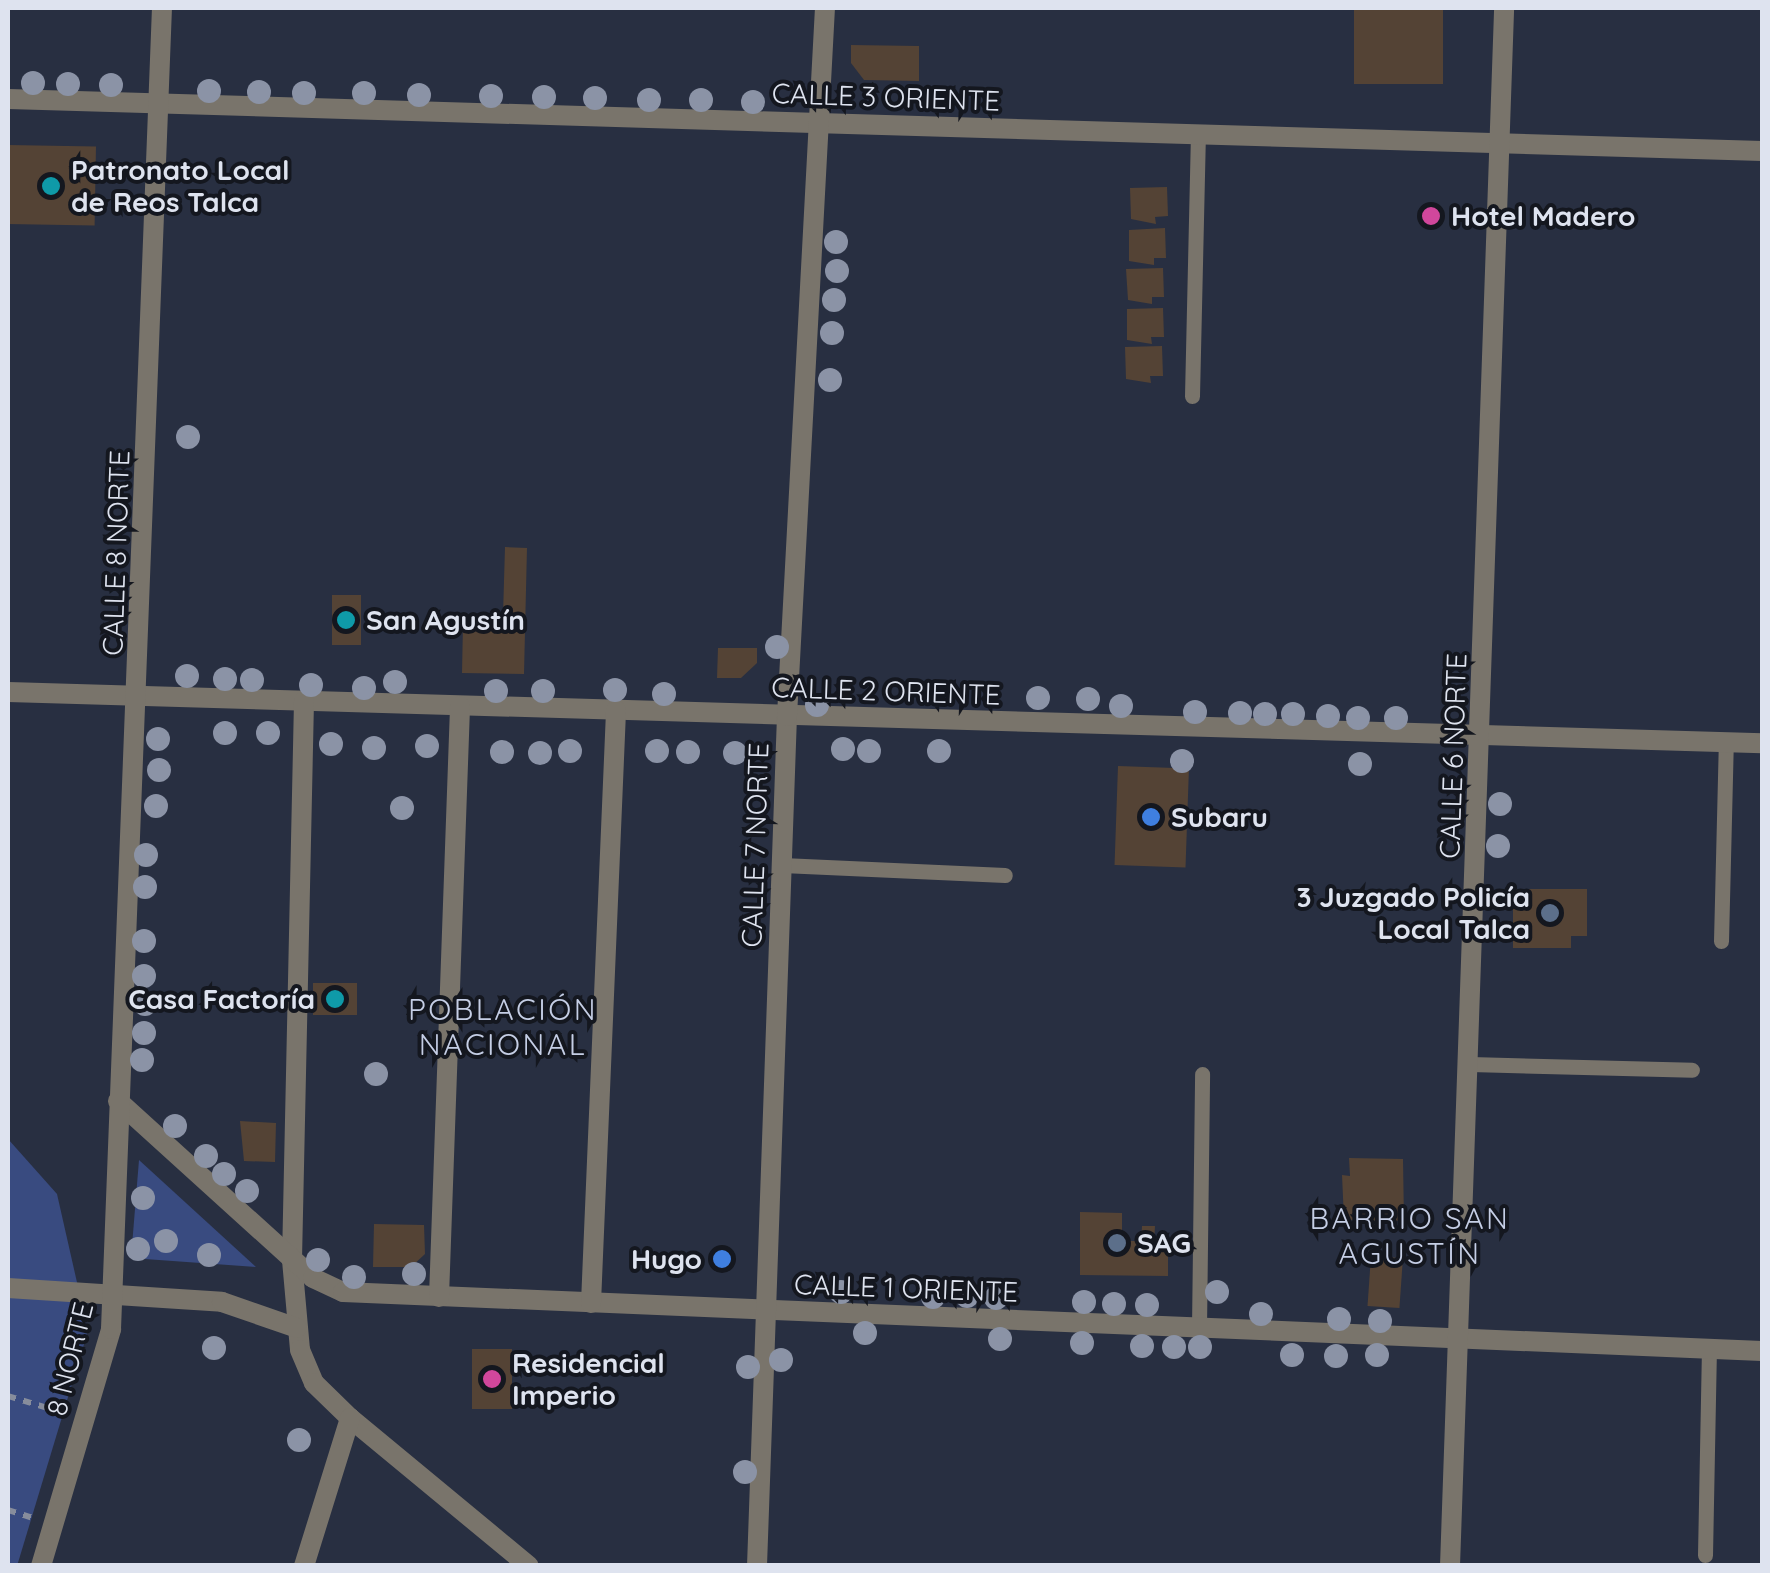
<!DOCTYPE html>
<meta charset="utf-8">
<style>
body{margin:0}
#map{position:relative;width:1770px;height:1573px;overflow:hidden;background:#282f41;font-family:Quicksand,sans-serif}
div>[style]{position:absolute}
.green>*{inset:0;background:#394b80}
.building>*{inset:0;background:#544335;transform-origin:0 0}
.path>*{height:6px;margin-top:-3px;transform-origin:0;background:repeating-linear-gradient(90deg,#878d9c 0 8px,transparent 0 16px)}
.service>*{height:15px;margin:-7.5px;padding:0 7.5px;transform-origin:7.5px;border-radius:7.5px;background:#79746b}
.minor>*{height:20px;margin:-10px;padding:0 10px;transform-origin:10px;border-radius:10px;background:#79746b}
.trees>*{width:24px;height:24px;margin:-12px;border-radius:50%;background:#8b93a6}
.dots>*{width:28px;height:28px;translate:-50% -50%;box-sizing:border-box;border:5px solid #14171f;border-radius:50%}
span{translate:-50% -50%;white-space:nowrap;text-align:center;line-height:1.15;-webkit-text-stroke:8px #14171f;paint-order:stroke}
.street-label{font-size:28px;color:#dee3ef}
.poi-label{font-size:28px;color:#dee3ef;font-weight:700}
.left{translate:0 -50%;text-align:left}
.right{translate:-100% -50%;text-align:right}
.neighbourhood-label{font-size:30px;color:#c5cee5;letter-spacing:2.5px}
.frame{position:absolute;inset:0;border:10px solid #dee3ef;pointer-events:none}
</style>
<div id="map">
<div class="green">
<div style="clip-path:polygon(8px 1139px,57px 1194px,88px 1331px,17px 1566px,8px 1565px)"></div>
<div style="clip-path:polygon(139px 1160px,256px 1267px,131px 1258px)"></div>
</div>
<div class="building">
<div style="left:1354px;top:8px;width:89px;height:76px"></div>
<div style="clip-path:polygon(851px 45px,919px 46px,919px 81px,864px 80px,851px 63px)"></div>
<div style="left:8px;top:145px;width:88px;height:79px;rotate:1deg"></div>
<div style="clip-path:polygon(1167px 187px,1168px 216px,1155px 217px,1156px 224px,1131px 219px,1130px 188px)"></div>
<div style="clip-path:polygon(1165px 228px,1166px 258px,1154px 258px,1154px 265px,1129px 261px,1129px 230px)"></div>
<div style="clip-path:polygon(1163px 268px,1164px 297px,1152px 297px,1152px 304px,1128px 300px,1126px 269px)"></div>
<div style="clip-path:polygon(1163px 308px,1164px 337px,1151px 337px,1152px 344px,1127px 340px,1127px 309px)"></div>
<div style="clip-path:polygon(1162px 346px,1163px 376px,1150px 376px,1151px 383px,1126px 379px,1125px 347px)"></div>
<div style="clip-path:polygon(505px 547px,527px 548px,524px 674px,462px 673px,463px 623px,476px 624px,476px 614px,503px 615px)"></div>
<div style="left:332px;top:595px;width:29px;height:50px"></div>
<div style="clip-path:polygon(718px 648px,757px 648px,757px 663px,741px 678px,717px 678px)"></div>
<div style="left:1118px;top:766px;width:71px;height:99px;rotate:2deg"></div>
<div style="clip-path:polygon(1513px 889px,1587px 889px,1587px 936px,1571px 936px,1571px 948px,1513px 948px)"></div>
<div style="left:313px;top:983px;width:44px;height:32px"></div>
<div style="clip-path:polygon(240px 1121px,276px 1123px,275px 1162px,244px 1161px)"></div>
<div style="clip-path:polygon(1349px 1158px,1403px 1159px,1404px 1221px,1344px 1220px,1342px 1175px,1350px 1176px)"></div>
<div style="clip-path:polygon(1080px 1212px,1122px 1213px,1122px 1241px,1141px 1241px,1142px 1226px,1155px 1226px,1154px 1244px,1168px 1244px,1168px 1276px,1080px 1275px)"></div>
<div style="clip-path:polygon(374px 1224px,424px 1225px,425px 1254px,411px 1267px,373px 1267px)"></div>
<div style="left:1371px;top:1256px;width:32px;height:50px;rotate:4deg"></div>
<div style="left:472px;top:1349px;width:40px;height:60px"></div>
</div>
<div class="path">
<div style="left:8px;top:1396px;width:59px;rotate:16.9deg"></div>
<div style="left:8px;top:1510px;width:25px;rotate:18deg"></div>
</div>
<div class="service">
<div style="left:1192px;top:396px;width:262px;rotate:-88.7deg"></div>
<div style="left:782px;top:865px;width:223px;rotate:2.6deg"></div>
<div style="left:1721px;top:941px;width:199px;rotate:-88.6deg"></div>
<div style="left:1470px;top:1064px;width:222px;rotate:1.5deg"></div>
<div style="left:1199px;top:1328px;width:254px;rotate:-89.3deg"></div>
<div style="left:1705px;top:1555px;width:206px;rotate:-88.9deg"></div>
</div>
<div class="minor">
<div style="left:8px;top:99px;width:1755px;rotate:1.7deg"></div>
<div style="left:8px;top:692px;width:1755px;rotate:1.67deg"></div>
<div style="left:304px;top:701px;width:559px;rotate:91.23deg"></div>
<div style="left:292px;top:1260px;width:90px;rotate:84.9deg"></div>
<div style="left:300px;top:1350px;width:36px;rotate:67deg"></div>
<div style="left:314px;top:1383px;width:50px;rotate:44.2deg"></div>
<div style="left:350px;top:1418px;width:232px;rotate:39.6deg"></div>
<div style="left:118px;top:1101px;width:263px;rotate:42.2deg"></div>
<div style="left:313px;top:1278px;width:33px;rotate:25deg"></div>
<div style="left:343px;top:1292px;width:1420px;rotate:2.38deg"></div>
<div style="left:8px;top:1288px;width:214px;rotate:3.7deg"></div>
<div style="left:222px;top:1302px;width:79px;rotate:19.1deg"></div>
<div style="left:439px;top:1297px;width:591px;rotate:-87.96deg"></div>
<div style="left:591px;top:1303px;width:593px;rotate:-87.58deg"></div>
<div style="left:41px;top:1566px;width:247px;rotate:-73.5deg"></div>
<div style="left:111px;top:1329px;width:1322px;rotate:-87.79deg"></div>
<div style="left:304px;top:1566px;width:155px;rotate:-72.7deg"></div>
<div style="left:757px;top:1566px;width:851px;rotate:-87.98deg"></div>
<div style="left:787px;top:716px;width:709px;rotate:-86.93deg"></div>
<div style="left:1450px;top:1566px;width:1559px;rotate:-88.01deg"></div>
</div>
<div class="trees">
<div style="left:33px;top:83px"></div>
<div style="left:68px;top:84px"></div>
<div style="left:111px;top:85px"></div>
<div style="left:209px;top:91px"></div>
<div style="left:259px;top:92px"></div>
<div style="left:304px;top:93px"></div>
<div style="left:364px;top:93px"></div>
<div style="left:419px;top:95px"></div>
<div style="left:491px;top:96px"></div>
<div style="left:544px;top:97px"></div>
<div style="left:595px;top:98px"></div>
<div style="left:649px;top:100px"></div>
<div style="left:701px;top:100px"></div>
<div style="left:753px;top:102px"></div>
<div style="left:836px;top:242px"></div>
<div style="left:837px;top:271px"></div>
<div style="left:834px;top:300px"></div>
<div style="left:832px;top:333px"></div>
<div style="left:830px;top:380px"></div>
<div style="left:188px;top:437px"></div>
<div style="left:777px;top:647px"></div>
<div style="left:187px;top:676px"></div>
<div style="left:225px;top:679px"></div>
<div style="left:252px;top:680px"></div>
<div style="left:395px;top:682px"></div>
<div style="left:311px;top:685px"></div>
<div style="left:364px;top:688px"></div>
<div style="left:615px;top:690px"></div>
<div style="left:496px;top:691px"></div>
<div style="left:543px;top:691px"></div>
<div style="left:664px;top:694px"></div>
<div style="left:1038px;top:698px"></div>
<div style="left:1088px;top:699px"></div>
<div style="left:817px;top:705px"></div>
<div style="left:1121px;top:706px"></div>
<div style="left:1195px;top:712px"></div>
<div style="left:1240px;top:713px"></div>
<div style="left:1265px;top:714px"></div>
<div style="left:1293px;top:714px"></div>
<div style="left:1328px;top:716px"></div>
<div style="left:1358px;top:718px"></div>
<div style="left:1396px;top:718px"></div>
<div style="left:225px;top:733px"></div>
<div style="left:268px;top:733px"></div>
<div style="left:158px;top:739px"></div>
<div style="left:331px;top:744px"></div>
<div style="left:427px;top:746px"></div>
<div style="left:374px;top:748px"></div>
<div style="left:843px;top:749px"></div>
<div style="left:570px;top:751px"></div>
<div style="left:657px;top:751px"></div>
<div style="left:869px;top:751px"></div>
<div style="left:939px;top:751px"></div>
<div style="left:502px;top:752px"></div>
<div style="left:688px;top:752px"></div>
<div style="left:540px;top:753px"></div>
<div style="left:735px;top:753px"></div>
<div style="left:1182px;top:761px"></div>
<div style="left:1360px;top:764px"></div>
<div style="left:159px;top:770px"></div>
<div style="left:1500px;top:804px"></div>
<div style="left:156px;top:806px"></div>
<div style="left:402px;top:808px"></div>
<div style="left:1498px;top:846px"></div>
<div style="left:146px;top:855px"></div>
<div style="left:145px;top:887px"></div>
<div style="left:144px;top:941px"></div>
<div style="left:144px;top:976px"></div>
<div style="left:145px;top:1004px"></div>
<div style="left:144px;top:1033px"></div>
<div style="left:142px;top:1060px"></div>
<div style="left:376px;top:1074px"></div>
<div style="left:175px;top:1126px"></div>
<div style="left:206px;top:1156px"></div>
<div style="left:224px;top:1174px"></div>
<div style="left:247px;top:1191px"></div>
<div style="left:143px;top:1198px"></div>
<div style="left:166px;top:1241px"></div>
<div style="left:138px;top:1249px"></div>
<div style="left:209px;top:1255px"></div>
<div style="left:318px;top:1260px"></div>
<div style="left:414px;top:1274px"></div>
<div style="left:354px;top:1277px"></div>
<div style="left:841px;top:1292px"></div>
<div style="left:1217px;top:1292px"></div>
<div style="left:967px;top:1296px"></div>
<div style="left:933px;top:1297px"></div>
<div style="left:996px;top:1298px"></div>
<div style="left:1084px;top:1302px"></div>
<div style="left:1114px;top:1304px"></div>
<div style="left:1147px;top:1305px"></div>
<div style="left:1261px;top:1314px"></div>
<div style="left:1339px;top:1319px"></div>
<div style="left:1380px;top:1321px"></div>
<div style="left:865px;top:1333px"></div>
<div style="left:1000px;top:1339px"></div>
<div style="left:1082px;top:1343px"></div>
<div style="left:1142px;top:1346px"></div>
<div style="left:1174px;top:1347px"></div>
<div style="left:1200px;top:1347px"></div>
<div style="left:214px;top:1348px"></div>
<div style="left:1292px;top:1355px"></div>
<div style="left:1377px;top:1355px"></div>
<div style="left:1336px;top:1356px"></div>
<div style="left:781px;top:1360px"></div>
<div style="left:748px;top:1367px"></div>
<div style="left:299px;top:1440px"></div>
<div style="left:745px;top:1472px"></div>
</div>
<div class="dots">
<div style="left:51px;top:186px;background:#0f9aa8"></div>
<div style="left:1431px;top:216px;background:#d1479c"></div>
<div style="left:346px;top:620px;background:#0f9aa8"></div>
<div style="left:1151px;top:817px;background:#3f7fe0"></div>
<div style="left:1550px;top:913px;background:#5c6f8a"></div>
<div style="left:335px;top:999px;background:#0f9aa8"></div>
<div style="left:1117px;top:1243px;background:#5c6f8a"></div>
<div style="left:722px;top:1259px;background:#3f7fe0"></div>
<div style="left:492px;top:1379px;background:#d1479c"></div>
</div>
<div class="street-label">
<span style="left:886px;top:97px;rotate:2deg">CALLE 3 ORIENTE</span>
<span style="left:116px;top:553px;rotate:-88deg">CALLE 8 NORTE</span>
<span style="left:886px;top:691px;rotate:2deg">CALLE 2 ORIENTE</span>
<span style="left:1453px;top:756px;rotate:-88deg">CALLE 6 NORTE</span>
<span style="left:755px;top:845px;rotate:-88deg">CALLE 7 NORTE</span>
<span style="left:906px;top:1288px;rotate:2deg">CALLE 1 ORIENTE</span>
<span style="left:70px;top:1359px;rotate:-76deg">8 NORTE</span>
</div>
<div class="poi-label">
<span class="left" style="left:71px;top:186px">Patronato Local<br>de Reos Talca</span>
<span class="left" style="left:1451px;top:216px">Hotel Madero</span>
<span class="left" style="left:366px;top:620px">San Agustín</span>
<span class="left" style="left:1171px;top:817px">Subaru</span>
<span class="right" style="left:1530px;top:913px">3 Juzgado Policía<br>Local Talca</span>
<span class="right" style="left:315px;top:999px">Casa Factoría</span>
<span class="left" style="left:1137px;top:1243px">SAG</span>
<span class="right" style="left:702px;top:1259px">Hugo</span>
<span class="left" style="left:512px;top:1379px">Residencial<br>Imperio</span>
</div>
<div class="neighbourhood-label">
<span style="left:503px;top:1026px">POBLACIÓN<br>NACIONAL</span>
<span style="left:1410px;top:1235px">BARRIO SAN<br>AGUSTÍN</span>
</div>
<div class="frame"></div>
</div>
